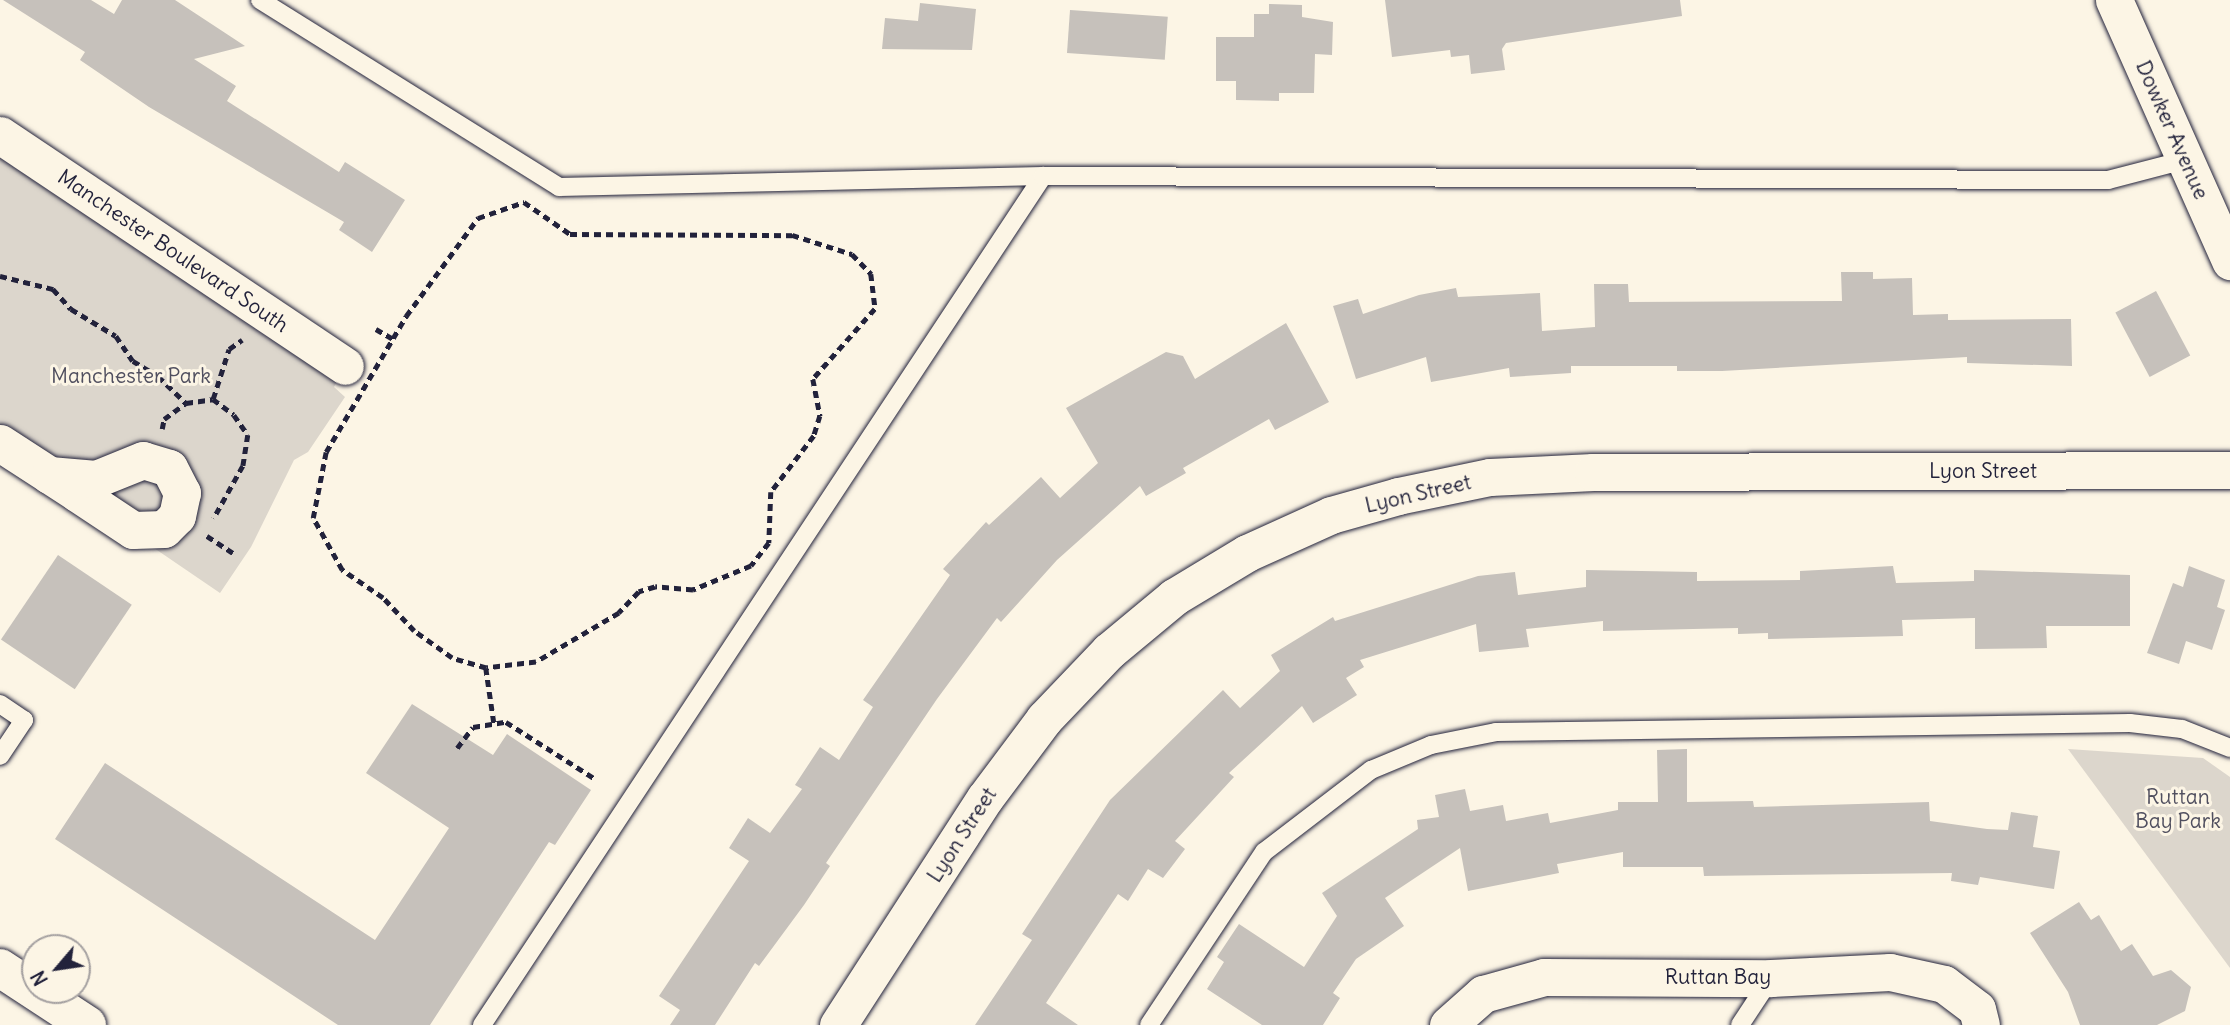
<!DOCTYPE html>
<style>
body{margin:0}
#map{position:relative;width:2230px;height:1025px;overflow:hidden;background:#fcf5e5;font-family:Delius,sans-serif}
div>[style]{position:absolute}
.green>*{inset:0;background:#dcd6cc}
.building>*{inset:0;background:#c6c1bb;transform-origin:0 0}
.path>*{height:4.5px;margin-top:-2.25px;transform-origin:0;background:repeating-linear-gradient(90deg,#22223b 0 7px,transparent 0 12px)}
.roads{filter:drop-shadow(0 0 2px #22223b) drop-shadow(0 0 2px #22223b)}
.service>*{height:18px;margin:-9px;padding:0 9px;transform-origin:9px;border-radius:9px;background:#fcf5e5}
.minor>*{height:37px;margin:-18.5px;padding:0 18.5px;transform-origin:18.5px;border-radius:18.5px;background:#fcf5e5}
.tertiary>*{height:38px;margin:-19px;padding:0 19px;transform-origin:19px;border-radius:19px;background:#fcf5e5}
span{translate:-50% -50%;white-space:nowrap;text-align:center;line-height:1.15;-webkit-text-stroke:6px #fcf5e5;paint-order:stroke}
.street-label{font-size:21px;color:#22223b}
.park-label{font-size:21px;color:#504f5f}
.north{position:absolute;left:21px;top:934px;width:70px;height:70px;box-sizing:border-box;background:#fcf5e5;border:2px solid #a5a1a1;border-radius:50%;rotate:241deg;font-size:19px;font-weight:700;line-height:28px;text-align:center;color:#22223b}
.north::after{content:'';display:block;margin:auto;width:24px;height:32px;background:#22223b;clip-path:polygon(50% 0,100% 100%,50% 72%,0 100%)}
</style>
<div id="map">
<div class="green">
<div style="clip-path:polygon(0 135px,345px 366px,334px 387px,345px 397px,308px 452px,294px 460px,251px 547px,220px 593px,0 443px)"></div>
<div style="clip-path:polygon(2068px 749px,2203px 758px,2230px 777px,2230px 968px)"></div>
</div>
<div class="building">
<div style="clip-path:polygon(3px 0,91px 0,114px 14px,122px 0,175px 0,245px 46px,194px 59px,236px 86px,227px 101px,339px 172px,345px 162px,405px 200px,372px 252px,339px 230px,344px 222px,149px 107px,80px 60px,85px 52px)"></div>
<div style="clip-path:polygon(1385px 0,1680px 0,1682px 16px,1506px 43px,1502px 49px,1505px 70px,1471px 74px,1469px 55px,1451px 57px,1450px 50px,1392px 57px)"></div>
<div style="clip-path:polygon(920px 3px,976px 9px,972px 50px,882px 49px,885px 18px,918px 21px)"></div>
<div style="clip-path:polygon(1269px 4px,1302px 5px,1302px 17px,1333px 22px,1332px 55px,1315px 54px,1314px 93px,1279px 93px,1279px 101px,1236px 100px,1236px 81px,1216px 81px,1216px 37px,1254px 37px,1254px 14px,1269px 14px)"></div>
<div style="left:1070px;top:10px;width:98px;height:43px;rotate:4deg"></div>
<div style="clip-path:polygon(1841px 272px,1873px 272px,1873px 279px,1912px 278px,1913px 315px,1948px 314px,1948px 320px,2071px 319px,2072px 366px,1967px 363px,1967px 357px,1722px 371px,1677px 371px,1677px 366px,1571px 366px,1571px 373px,1510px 377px,1509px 368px,1431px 382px,1426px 357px,1356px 379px,1333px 306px,1358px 299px,1363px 314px,1419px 295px,1456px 288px,1458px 297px,1540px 293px,1542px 331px,1595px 327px,1594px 284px,1628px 284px,1629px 302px,1842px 301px)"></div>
<div style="left:2156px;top:291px;width:73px;height:46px;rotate:62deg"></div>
<div style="clip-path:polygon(1286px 323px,1329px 402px,1275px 430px,1269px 419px,1183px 468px,1186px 473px,1146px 496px,1140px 486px,1057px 560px,1001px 622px,997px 618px,937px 699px,826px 863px,830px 866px,804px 905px,759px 966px,755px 963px,715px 1025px,670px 1025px,680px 1010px,659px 996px,749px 861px,729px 848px,748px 818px,770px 833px,802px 789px,795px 785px,820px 747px,839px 760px,873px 707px,863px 700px,950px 575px,943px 569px,986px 522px,989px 525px,1041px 477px,1060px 498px,1098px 463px,1066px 408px,1166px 352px,1183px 356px,1195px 379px)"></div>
<div style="left:58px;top:555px;width:89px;height:102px;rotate:34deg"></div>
<div style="clip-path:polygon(1893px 566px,1896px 583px,1974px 581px,1974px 570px,2130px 575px,2130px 626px,2046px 626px,2047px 648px,1975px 649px,1975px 618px,1902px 620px,1903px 636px,1768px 639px,1768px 633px,1738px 634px,1738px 628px,1603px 631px,1603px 621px,1526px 629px,1529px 647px,1479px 652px,1476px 624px,1360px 660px,1364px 667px,1346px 678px,1357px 695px,1313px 723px,1302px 706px,1229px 773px,1234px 777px,1175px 841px,1185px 849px,1163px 878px,1148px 869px,1128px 901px,1118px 894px,1046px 1003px,1078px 1025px,975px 1025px,1032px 940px,1022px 934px,1110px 800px,1223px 690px,1240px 708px,1280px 671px,1271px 655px,1333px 617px,1335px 621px,1478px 576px,1515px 572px,1518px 595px,1586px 587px,1586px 570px,1697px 572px,1697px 581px,1800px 580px,1800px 571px)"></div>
<div style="clip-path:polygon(2189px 566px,2225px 580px,2217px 607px,2225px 610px,2212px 650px,2186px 641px,2179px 664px,2147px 653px,2173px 583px,2183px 587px)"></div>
<div style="clip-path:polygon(412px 704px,493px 755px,507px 734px,591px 790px,555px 845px,549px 842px,430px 1025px,338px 1025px,55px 839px,105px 763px,375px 940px,449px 828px,366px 773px)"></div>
<div style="clip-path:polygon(1687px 749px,1687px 802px,1753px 801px,1754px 807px,1929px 802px,1930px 821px,1987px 829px,2008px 830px,2011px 812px,2038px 816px,2033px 847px,2060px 851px,2054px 889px,1980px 877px,1978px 885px,1951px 881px,1952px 873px,1704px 876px,1703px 867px,1623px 867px,1623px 852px,1557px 864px,1559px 873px,1468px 891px,1460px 848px,1385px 898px,1404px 926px,1356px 959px,1333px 993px,1340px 998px,1323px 1025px,1262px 1025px,1207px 989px,1224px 962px,1217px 957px,1239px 924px,1304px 967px,1337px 916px,1322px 893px,1418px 829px,1417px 820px,1439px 817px,1435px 795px,1465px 789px,1470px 811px,1503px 805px,1506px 821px,1548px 813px,1550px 823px,1618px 810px,1618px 802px,1658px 802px,1657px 750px)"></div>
<div style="clip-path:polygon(2079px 902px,2091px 920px,2099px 915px,2121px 951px,2132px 944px,2153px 976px,2171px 970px,2191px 987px,2185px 1011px,2157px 1025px,2080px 1025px,2068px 992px,2030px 933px)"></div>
</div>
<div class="path">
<div style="left:524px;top:202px;width:56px;rotate:34.8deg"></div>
<div style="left:570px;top:234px;width:222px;rotate:0.3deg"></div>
<div style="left:792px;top:235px;width:63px;rotate:17.6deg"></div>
<div style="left:852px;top:254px;width:28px;rotate:46deg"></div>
<div style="left:871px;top:274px;width:35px;rotate:83deg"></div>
<div style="left:875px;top:309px;width:94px;rotate:131.5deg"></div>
<div style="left:813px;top:379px;width:38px;rotate:79deg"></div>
<div style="left:820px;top:416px;width:21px;rotate:107deg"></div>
<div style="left:814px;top:436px;width:71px;rotate:127.5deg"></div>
<div style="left:771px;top:492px;width:51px;rotate:92.2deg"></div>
<div style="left:769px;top:543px;width:29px;rotate:128deg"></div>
<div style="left:751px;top:566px;width:63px;rotate:157.5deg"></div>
<div style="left:693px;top:590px;width:38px;rotate:-175deg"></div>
<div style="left:655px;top:587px;width:17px;rotate:163deg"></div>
<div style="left:639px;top:592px;width:29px;rotate:134deg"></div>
<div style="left:619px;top:613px;width:96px;rotate:149.4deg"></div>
<div style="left:536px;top:662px;width:50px;rotate:173.2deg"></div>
<div style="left:486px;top:668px;width:35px;rotate:-164deg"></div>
<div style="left:452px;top:658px;width:47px;rotate:-144.6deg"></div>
<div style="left:414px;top:631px;width:45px;rotate:-133.2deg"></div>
<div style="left:383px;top:598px;width:50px;rotate:-145.7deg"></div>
<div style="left:342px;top:570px;width:60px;rotate:-119.1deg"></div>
<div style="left:313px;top:518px;width:67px;rotate:-78.9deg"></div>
<div style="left:326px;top:452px;width:158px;rotate:-59.5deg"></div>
<div style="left:406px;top:316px;width:122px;rotate:-53.7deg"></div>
<div style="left:478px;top:218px;width:49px;rotate:-19.2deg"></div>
<div style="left:0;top:276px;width:55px;rotate:13.8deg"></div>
<div style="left:53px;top:289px;width:27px;rotate:48deg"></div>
<div style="left:71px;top:309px;width:52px;rotate:31deg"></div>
<div style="left:116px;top:336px;width:30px;rotate:56deg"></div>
<div style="left:133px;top:361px;width:29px;rotate:31deg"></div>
<div style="left:158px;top:376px;width:39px;rotate:44deg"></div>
<div style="left:186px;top:403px;width:27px;rotate:-8deg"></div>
<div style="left:213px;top:399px;width:26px;rotate:37deg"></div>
<div style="left:234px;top:415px;width:24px;rotate:55deg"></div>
<div style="left:248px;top:435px;width:31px;rotate:99deg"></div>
<div style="left:243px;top:466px;width:60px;rotate:119.1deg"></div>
<div style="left:376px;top:329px;width:20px;rotate:30deg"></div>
<div style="left:213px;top:399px;width:52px;rotate:-72.3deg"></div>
<div style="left:229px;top:349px;width:16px;rotate:-35deg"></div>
<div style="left:162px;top:429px;width:10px;rotate:-79deg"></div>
<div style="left:164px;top:419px;width:27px;rotate:-36deg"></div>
<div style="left:207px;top:536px;width:31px;rotate:33deg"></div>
<div style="left:486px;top:668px;width:56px;rotate:81.7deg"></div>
<div style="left:457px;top:748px;width:26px;rotate:-53deg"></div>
<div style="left:473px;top:727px;width:33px;rotate:-9deg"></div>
<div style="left:506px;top:722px;width:104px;rotate:32.5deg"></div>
</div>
<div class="roads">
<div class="service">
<div style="left:260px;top:0;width:353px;rotate:32deg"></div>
<div style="left:559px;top:187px;width:484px;rotate:-1.3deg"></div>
<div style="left:0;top:704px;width:29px;rotate:34deg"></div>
<div style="left:24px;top:720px;width:43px;rotate:123.7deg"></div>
<div style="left:482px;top:1025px;width:1018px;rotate:-56.54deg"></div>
<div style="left:1043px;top:176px;width:1065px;rotate:0.22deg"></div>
<div style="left:2108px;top:180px;width:80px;rotate:-14.6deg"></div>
<div style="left:1149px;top:1025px;width:208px;rotate:-56.4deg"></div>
<div style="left:1264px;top:852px;width:135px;rotate:-37.5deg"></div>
<div style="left:1371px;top:770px;width:65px;rotate:-22.6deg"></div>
<div style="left:1431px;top:745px;width:66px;rotate:-11.3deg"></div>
<div style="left:1496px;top:732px;width:634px;rotate:-0.81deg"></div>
<div style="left:2130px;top:723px;width:52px;rotate:6.6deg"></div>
<div style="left:2182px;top:729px;width:52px;rotate:21.6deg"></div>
<div style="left:1740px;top:1025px;width:56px;rotate:-56.6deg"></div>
</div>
<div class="minor">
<div style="left:2114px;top:0;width:286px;rotate:66deg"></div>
<div style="left:0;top:135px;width:415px;rotate:33.8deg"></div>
<div style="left:0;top:443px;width:92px;rotate:33deg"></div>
<div style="left:77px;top:493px;width:67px;rotate:33.5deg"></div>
<div style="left:133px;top:530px;width:31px;rotate:-2deg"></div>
<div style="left:164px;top:529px;width:18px;rotate:-45deg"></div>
<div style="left:177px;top:516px;width:24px;rotate:-78deg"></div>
<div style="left:182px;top:493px;width:28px;rotate:-117deg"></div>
<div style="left:169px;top:468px;width:27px;rotate:-163deg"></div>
<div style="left:143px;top:460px;width:51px;rotate:158deg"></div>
<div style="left:96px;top:479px;width:47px;rotate:-175.1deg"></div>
<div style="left:838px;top:1025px;width:270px;rotate:-57.1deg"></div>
<div style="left:985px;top:798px;width:99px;rotate:-53.2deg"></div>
<div style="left:1044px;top:719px;width:94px;rotate:-46.3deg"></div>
<div style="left:1109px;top:651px;width:85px;rotate:-39.7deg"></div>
<div style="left:1174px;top:597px;width:85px;rotate:-31.1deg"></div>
<div style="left:1247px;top:553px;width:92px;rotate:-24.3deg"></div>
<div style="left:1331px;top:515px;width:70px;rotate:-15.8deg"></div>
<div style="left:1398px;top:496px;width:94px;rotate:-11.7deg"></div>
<div style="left:1490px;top:477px;width:103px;rotate:-2.8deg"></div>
<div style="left:1593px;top:472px;width:637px;rotate:-0.18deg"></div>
<div style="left:1448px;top:1025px;width:47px;rotate:-41.5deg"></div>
<div style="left:1483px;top:994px;width:63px;rotate:-15.6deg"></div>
<div style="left:1544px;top:977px;width:227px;rotate:0.3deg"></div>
<div style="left:1771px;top:978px;width:119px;rotate:-2.9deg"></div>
<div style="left:1890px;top:972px;width:55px;rotate:12.5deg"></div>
<div style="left:1944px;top:984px;width:41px;rotate:37.1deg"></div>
<div style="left:1977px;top:1009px;width:16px;rotate:76deg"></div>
</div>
<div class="tertiary">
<div style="left:0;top:968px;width:104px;rotate:33.2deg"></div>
</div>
</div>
<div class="street-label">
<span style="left:2172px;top:130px;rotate:66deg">Dowker Avenue</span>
<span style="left:173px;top:251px;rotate:34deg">Manchester Boulevard South</span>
<span style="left:1983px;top:471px">Lyon Street</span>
<span style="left:1418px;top:494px;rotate:-13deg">Lyon Street</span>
<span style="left:962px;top:835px;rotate:-57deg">Lyon Street</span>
<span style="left:1718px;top:977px">Ruttan Bay</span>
</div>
<div class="park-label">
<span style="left:131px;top:376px">Manchester Park</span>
<span style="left:2178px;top:809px">Ruttan<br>Bay Park</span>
</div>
<div class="north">N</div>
</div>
